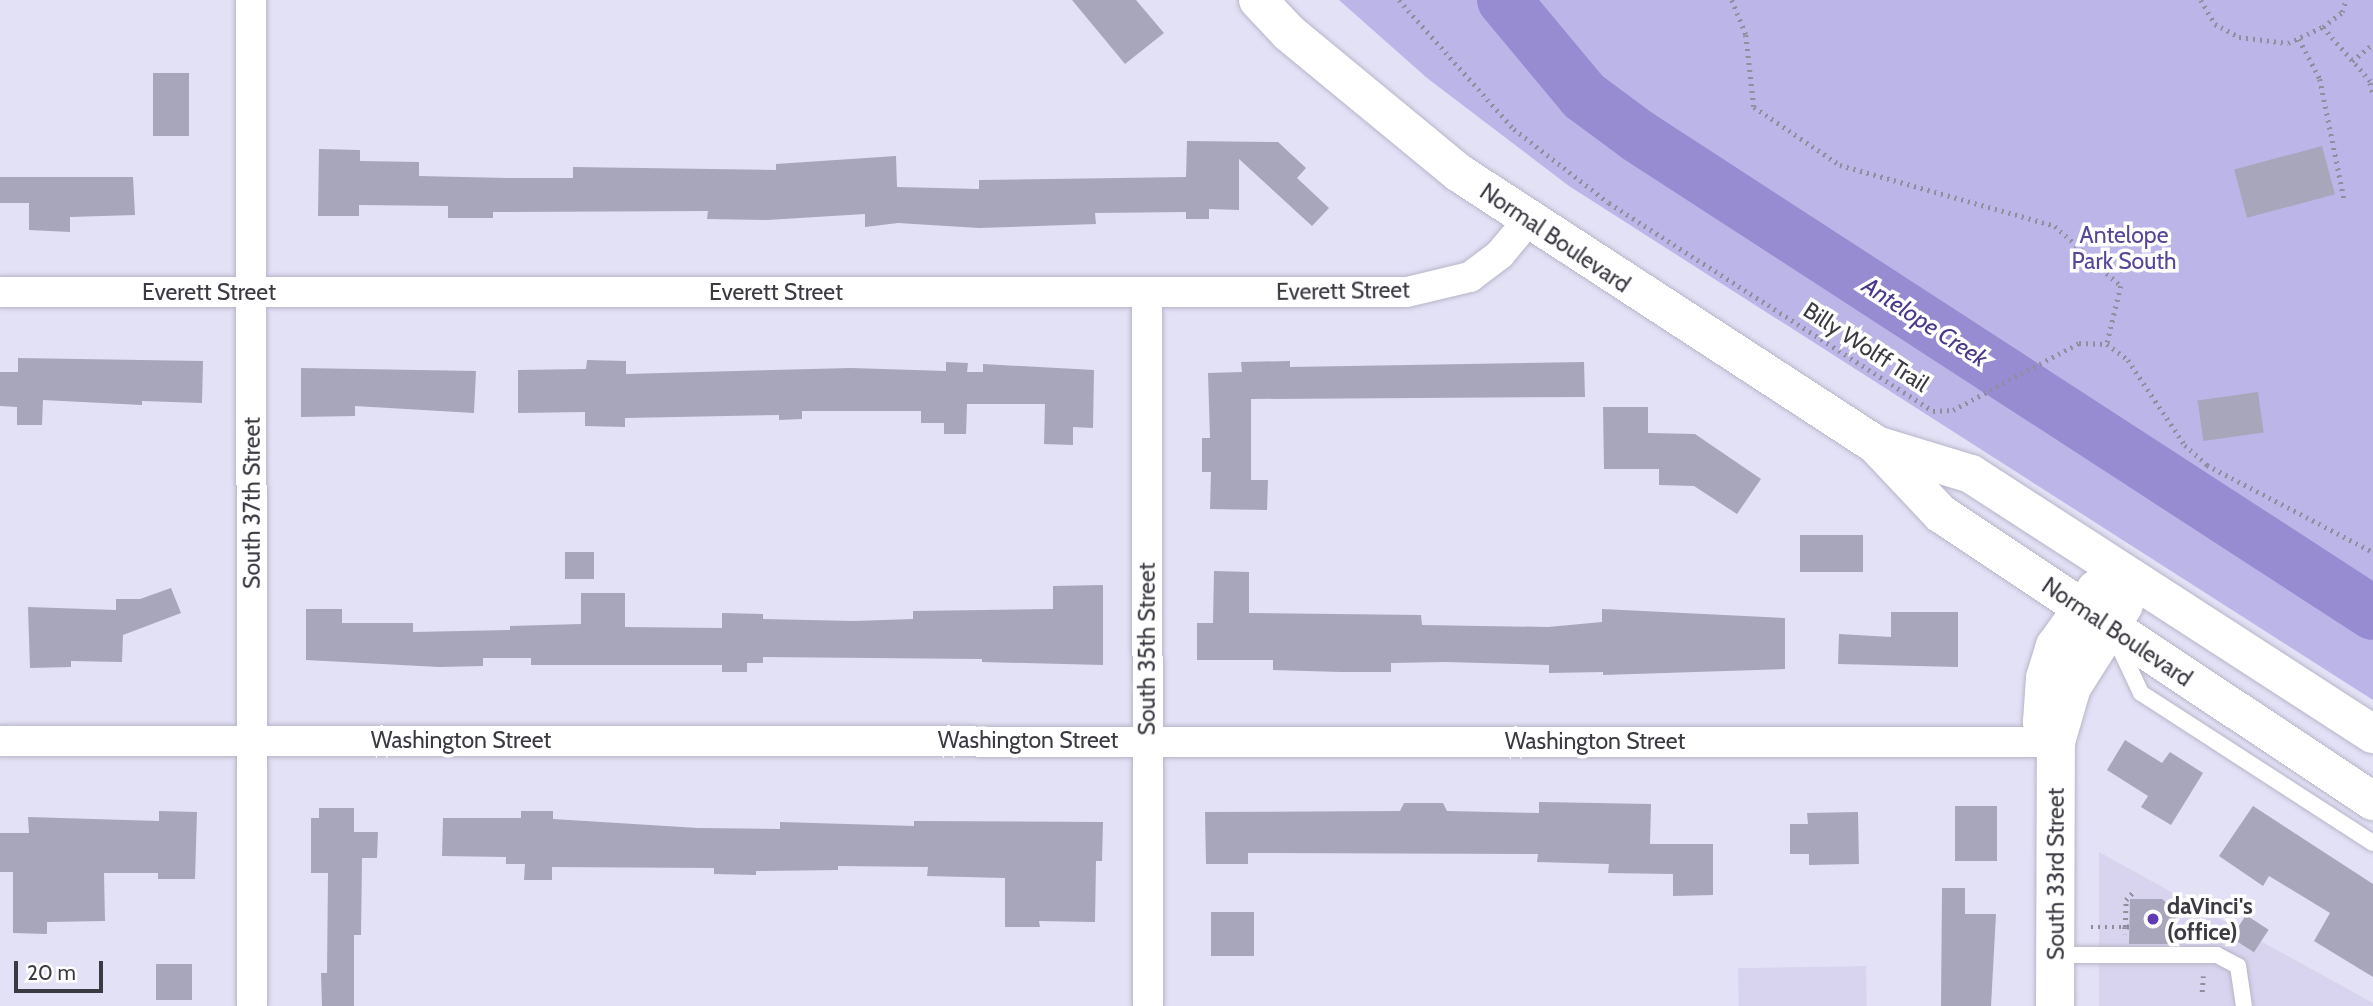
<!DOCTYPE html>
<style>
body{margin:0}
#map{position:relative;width:2373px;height:1006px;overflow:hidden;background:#e3e1f6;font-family:Cabin,sans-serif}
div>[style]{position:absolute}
.built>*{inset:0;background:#d8d4ef;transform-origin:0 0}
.green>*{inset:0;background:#bcb5e7}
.river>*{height:54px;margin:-27px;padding:0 27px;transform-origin:27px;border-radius:27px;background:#978cd1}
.building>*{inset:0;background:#a8a6ba;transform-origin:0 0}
.path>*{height:4.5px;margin-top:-2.25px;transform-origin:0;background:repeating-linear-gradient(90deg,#908e9d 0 2px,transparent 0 7px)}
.roads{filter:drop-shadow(0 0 2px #b7b5c8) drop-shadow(0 0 2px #b7b5c8)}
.service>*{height:16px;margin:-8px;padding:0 8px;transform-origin:8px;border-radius:8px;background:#fff}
.minor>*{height:30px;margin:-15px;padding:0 15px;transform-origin:15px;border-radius:15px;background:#fff}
.secondary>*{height:38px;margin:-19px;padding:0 19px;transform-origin:19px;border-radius:19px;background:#fff}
.dots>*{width:19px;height:19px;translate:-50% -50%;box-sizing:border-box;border:4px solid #fff;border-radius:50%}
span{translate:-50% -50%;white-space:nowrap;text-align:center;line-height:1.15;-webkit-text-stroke:7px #fff;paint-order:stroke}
.park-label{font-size:23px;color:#584598}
.street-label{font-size:23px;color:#3b3a42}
.poi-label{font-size:23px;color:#3b3a42;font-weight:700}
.left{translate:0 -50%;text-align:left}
.water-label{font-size:24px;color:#4c388a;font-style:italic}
.scale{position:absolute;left:14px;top:961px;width:89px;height:32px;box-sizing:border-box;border:4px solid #3b3a42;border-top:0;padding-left:9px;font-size:21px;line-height:24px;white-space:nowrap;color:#3b3a42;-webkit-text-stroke:5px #fff;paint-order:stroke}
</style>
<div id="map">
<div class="built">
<div style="clip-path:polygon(2099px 852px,2373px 1003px,2373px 1006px,2099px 1006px)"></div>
<div style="left:1866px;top:966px;width:40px;height:128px;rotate:89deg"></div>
</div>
<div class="green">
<div style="clip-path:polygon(1339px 0,2373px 0,2373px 700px,1569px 186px,1427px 78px)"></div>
</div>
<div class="river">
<div style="left:1504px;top:0;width:125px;rotate:50.2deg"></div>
<div style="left:1584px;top:96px;width:67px;rotate:36.5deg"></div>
<div style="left:1638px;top:136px;width:876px;rotate:32.98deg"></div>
</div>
<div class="building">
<div style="clip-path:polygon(1072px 0,1136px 0,1164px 33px,1125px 64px)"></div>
<div style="left:153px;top:73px;width:36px;height:63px"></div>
<div style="clip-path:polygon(1187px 141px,1278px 142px,1306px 168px,1297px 178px,1329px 208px,1312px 226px,1239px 159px,1239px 210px,1209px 209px,1209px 219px,1186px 219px,1186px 212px,1095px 213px,1096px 224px,979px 228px,898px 223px,865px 227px,865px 214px,767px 220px,707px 219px,708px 211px,493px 212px,493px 218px,448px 218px,448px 206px,359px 205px,359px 216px,318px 216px,319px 149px,360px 150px,360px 161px,419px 162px,419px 176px,507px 178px,573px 178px,573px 167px,776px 170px,776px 164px,896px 156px,897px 187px,979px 189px,979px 180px,1186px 177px)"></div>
<div style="left:2322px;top:146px;width:50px;height:91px;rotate:75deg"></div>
<div style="clip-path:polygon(0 177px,133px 177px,135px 215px,70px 217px,70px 232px,29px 230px,29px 203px,0 203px)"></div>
<div style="clip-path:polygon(18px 358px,203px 361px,202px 403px,142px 401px,142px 405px,43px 400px,42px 425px,17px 425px,17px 407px,0 406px,0 372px,18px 372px)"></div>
<div style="clip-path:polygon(587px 360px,626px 361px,626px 374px,851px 368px,946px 371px,946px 362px,968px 363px,967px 372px,983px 372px,983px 364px,1094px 370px,1093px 428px,1073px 427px,1073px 445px,1044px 444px,1045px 404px,967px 404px,966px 434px,944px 434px,944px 423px,921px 423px,921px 411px,802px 411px,802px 419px,779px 420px,779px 415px,625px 418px,625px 427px,585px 426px,585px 412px,518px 413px,518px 370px,586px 369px)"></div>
<div style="clip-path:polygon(1290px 361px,1290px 367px,1584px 362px,1585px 397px,1251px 399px,1251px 480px,1268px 480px,1267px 510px,1210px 509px,1211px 472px,1202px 472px,1202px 438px,1210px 438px,1208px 373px,1242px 372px,1241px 362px)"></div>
<div style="clip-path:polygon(301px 368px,476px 371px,474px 413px,355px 406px,355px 416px,301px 417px)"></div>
<div style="left:2258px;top:392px;width:41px;height:61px;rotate:82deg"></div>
<div style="clip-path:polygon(1603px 407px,1648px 407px,1648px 433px,1695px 434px,1761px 479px,1737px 514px,1694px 486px,1659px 485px,1659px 469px,1604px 469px)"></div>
<div style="left:1863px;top:535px;width:37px;height:63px;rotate:90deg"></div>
<div style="left:565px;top:552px;width:29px;height:27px"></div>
<div style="clip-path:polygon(1214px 571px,1249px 572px,1249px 613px,1421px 615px,1422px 625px,1548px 627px,1602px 622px,1602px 609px,1785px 618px,1785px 669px,1603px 675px,1603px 672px,1549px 673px,1549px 665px,1446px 662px,1391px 663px,1391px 672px,1341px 672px,1273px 670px,1273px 660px,1197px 660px,1197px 623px,1213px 623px)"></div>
<div style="clip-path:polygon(1103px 585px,1103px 665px,982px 662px,982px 659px,763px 657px,763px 663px,747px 663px,747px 672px,722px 672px,722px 665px,531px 665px,531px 658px,483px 658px,483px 666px,439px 667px,306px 660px,306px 609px,342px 609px,342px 623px,413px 623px,413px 632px,510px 630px,510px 626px,581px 624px,581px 593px,625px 593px,625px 627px,722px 628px,722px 613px,763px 614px,763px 619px,854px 621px,913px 619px,913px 611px,1053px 609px,1053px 586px)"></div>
<div style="clip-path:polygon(171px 588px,181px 613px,123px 635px,122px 662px,71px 661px,71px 667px,30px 668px,28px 607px,116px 610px,116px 599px,140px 599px)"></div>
<div style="clip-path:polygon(1891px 612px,1958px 612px,1958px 667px,1838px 664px,1839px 634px,1891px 637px)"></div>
<div style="clip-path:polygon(2125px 740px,2162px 763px,2170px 752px,2203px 773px,2171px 825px,2141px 807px,2148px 796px,2107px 770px)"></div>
<div style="clip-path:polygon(1539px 802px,1651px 804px,1650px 844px,1713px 844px,1713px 895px,1673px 896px,1673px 874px,1608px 873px,1609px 864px,1537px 862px,1538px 854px,1248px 853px,1248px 864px,1206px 864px,1205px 812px,1400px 811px,1404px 803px,1443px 803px,1447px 811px,1539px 813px)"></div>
<div style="left:1955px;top:806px;width:42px;height:55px"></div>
<div style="clip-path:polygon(2253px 806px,2373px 884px,2373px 977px,2314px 941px,2330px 913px,2269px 876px,2263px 886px,2219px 856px)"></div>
<div style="clip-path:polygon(319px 808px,354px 808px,354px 832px,378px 832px,377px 858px,362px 858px,361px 935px,354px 935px,354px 1006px,322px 1006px,321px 973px,327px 973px,328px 873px,311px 873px,311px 818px,319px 818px)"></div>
<div style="clip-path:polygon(159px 811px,197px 812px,195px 879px,158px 879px,158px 873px,104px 873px,105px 921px,47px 922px,47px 934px,13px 933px,13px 872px,0 872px,0 833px,29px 833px,28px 817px,159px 821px)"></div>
<div style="clip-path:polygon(521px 811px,553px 811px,553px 819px,698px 828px,780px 829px,780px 822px,914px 826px,914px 821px,1103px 822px,1102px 861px,1096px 861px,1095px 922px,1039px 921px,1040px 927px,1005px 927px,1005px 878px,927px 876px,928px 867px,838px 866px,838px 870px,756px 871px,756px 875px,714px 874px,714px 868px,552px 867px,552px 880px,524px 880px,525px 864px,506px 864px,506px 857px,442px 856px,443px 818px,521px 818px)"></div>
<div style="clip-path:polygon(1858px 812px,1859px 864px,1809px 865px,1809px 854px,1790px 854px,1790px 824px,1808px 824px,1807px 813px)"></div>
<div style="clip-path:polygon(1942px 888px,1965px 888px,1965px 914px,1996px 914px,1991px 1006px,1941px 1006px)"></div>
<div style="clip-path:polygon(2130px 899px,2162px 899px,2176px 911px,2176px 944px,2129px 944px)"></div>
<div style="left:1254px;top:912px;width:44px;height:43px;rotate:90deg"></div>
<div style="left:2246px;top:915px;width:27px;height:27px;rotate:33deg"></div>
<div style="left:156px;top:964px;width:36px;height:36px"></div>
</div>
<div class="path">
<div style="left:1399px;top:0;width:173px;rotate:48.3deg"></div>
<div style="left:1514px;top:129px;width:120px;rotate:37.9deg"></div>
<div style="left:1609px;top:203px;width:385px;rotate:32.7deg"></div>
<div style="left:1933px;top:411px;width:20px;rotate:-3deg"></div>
<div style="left:1953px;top:410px;width:143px;rotate:-28deg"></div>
<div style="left:2079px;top:343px;width:28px;rotate:2deg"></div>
<div style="left:2107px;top:344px;width:26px;rotate:37deg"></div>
<div style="left:2128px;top:360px;width:102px;rotate:56.2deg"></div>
<div style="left:2185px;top:445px;width:30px;rotate:42deg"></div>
<div style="left:2207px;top:465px;width:187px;rotate:27.7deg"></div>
<div style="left:1732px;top:0;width:38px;rotate:68deg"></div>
<div style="left:1746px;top:35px;width:72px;rotate:83.7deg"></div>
<div style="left:1754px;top:107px;width:104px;rotate:34deg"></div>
<div style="left:1840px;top:165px;width:223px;rotate:15.8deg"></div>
<div style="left:2055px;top:226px;width:89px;rotate:42.3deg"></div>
<div style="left:2121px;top:286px;width:60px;rotate:103.6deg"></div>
<div style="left:2201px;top:0;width:28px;rotate:60deg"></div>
<div style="left:2215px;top:24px;width:27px;rotate:28deg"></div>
<div style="left:2239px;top:37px;width:49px;rotate:7deg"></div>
<div style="left:2288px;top:43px;width:38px;rotate:-25deg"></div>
<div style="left:2323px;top:27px;width:24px;rotate:-38deg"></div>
<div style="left:2342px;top:12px;width:13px;rotate:-72deg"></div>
<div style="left:2323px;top:27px;width:76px;rotate:48.7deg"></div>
<div style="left:2299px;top:39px;width:45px;rotate:62.3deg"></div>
<div style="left:2320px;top:79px;width:121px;rotate:78.6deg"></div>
<div style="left:2352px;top:61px;width:27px;rotate:-39deg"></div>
<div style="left:2370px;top:83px;width:10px;rotate:73deg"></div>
<div style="left:2091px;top:927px;width:34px"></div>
<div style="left:2125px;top:927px;width:7px;rotate:90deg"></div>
<div style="left:2129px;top:927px;width:4px;rotate:180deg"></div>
<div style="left:2125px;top:927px;width:27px;rotate:-88deg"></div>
<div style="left:2126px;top:900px;width:9px;rotate:-49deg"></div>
<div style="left:2202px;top:992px;width:16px;rotate:-86deg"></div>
</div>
<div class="roads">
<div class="service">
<div style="left:2117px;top:642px;width:56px;rotate:64.8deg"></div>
<div style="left:2141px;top:693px;width:276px;rotate:32.9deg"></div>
<div style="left:2055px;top:955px;width:162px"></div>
<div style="left:2217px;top:955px;width:24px;rotate:28deg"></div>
<div style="left:2238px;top:966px;width:40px;rotate:81.5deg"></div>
</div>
<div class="minor">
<div style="left:251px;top:0;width:1006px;rotate:89.94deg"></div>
<div style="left:0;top:292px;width:1407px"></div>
<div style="left:1407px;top:292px;width:65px;rotate:-13.4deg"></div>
<div style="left:1470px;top:277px;width:38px;rotate:-37deg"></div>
<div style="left:1500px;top:254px;width:42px;rotate:-49.8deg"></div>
<div style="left:1147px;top:292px;width:714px;rotate:89.92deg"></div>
<div style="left:0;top:741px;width:2056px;rotate:0.03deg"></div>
</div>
<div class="secondary">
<div style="left:1258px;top:0;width:45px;rotate:46.8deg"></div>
<div style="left:1289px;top:33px;width:220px;rotate:39.5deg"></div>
<div style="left:1459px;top:173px;width:498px;rotate:33.1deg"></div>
<div style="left:1876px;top:445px;width:95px;rotate:46.7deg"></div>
<div style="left:1941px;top:514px;width:519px;rotate:33.6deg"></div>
<div style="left:1879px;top:446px;width:96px;rotate:16.9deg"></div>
<div style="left:1971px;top:474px;width:479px;rotate:32.9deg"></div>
<div style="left:2051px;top:735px;width:16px;rotate:-125deg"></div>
<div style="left:2042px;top:722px;width:44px;rotate:-86.1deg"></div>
<div style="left:2045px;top:678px;width:34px;rotate:-73deg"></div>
<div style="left:2055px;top:646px;width:70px;rotate:-54.3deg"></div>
<div style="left:2055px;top:1006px;width:264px;rotate:-89.8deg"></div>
<div style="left:2056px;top:742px;width:57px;rotate:-73.8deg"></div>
<div style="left:2072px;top:687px;width:97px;rotate:-57.6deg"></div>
</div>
</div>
<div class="dots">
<div style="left:2153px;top:919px;background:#5e3bb3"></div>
</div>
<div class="park-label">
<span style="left:2124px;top:248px">Antelope<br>Park South</span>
</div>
<div class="street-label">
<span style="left:1555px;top:238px;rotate:34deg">Normal Boulevard</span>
<span style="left:1343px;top:291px;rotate:-1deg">Everett Street</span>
<span style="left:209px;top:292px">Everett Street</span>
<span style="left:776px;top:292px">Everett Street</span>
<span style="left:1866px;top:347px;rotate:33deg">Billy Wolff Trail</span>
<span style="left:252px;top:503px;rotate:-90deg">South 37th Street</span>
<span style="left:2117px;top:632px;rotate:34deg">Normal Boulevard</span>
<span style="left:1147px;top:649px;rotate:-90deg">South 35th Street</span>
<span style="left:461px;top:740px">Washington Street</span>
<span style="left:1028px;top:740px">Washington Street</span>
<span style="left:1595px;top:741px">Washington Street</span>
<span style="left:2056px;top:874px;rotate:-90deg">South 33rd Street</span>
</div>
<div class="poi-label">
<span class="left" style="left:2167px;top:919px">daVinci's<br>(office)</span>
</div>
<div class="water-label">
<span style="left:1925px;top:322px;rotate:33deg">Antelope Creek</span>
</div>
<div class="scale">20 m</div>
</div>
